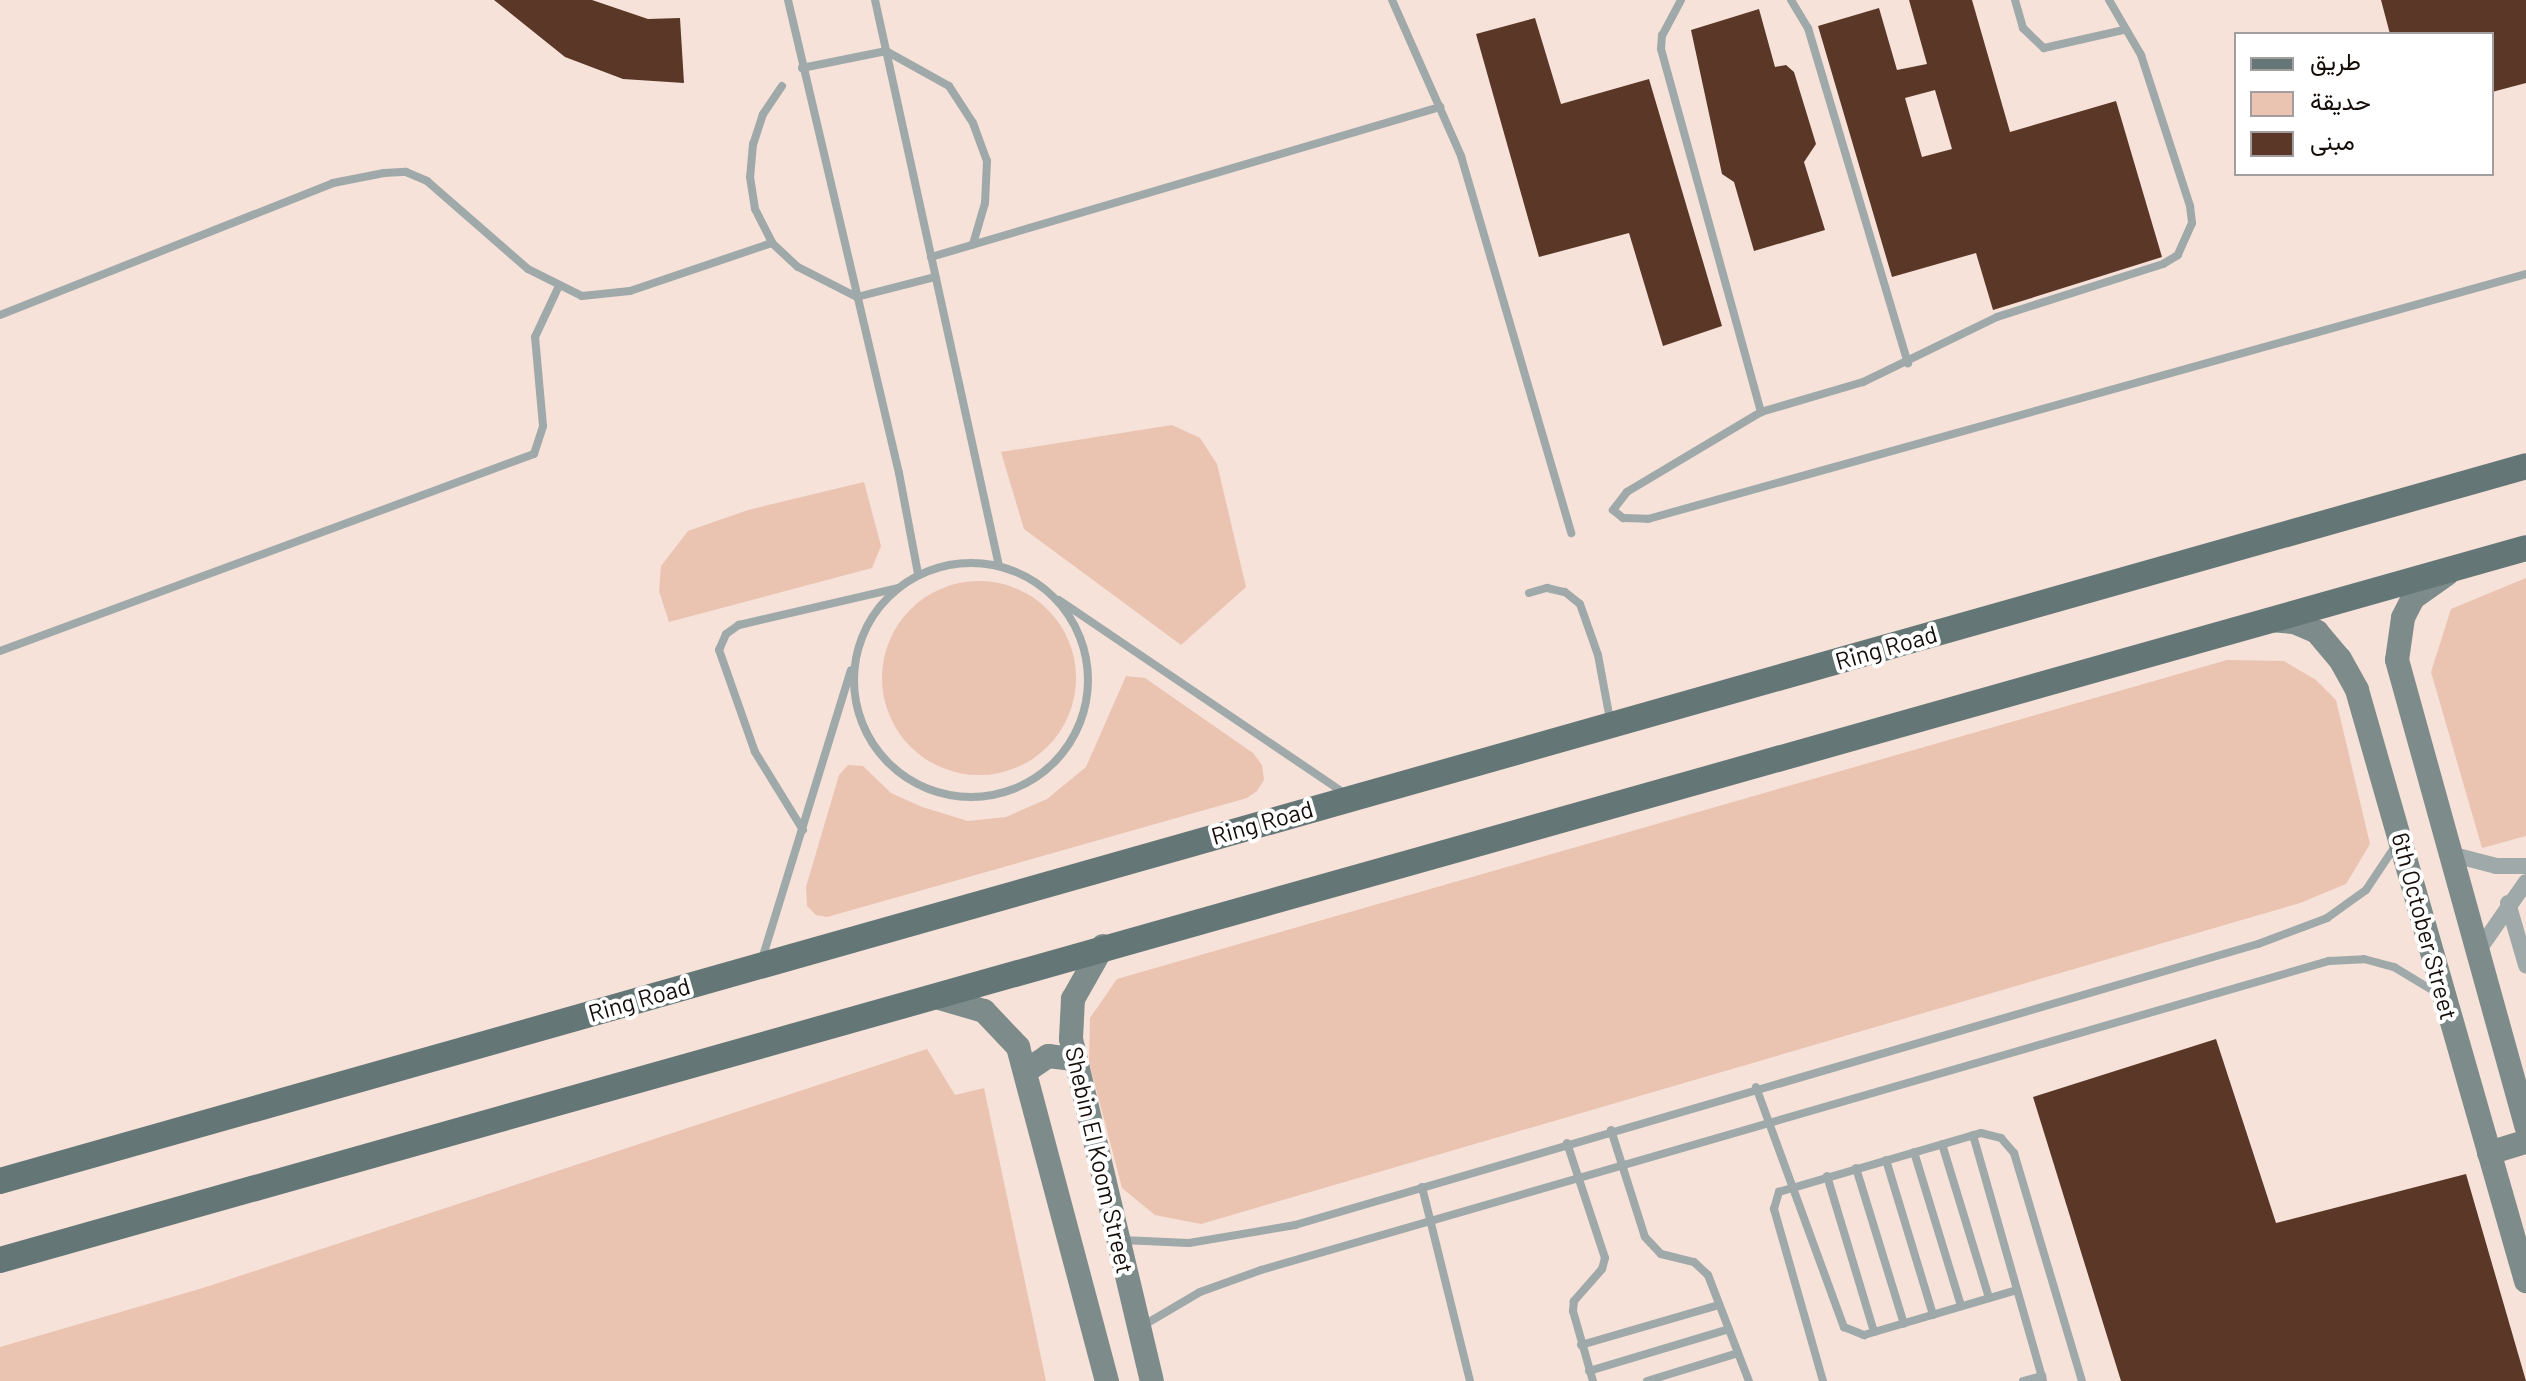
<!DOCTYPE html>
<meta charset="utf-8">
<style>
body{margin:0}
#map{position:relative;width:2526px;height:1381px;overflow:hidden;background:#f6e2d9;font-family:Barlow,Vazirmatn,sans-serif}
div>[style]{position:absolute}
.green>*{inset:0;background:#eac3b1}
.round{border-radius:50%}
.building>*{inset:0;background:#5a3726}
.lane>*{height:8px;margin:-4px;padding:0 4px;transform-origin:4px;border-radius:4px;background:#9fa9a9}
.lane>.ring{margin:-4px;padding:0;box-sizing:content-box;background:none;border:8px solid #9fa9a9;border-radius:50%}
.street>*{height:16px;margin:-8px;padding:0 8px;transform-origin:8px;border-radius:8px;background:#9fa9a9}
.secondary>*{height:24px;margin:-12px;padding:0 12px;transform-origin:12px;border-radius:12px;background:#7d8b8b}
.primary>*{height:26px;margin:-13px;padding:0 13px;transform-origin:13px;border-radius:13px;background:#647676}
span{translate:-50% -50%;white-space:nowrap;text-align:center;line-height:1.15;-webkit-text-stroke:8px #fff;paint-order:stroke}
.street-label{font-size:24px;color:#140d0a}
.legend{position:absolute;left:2234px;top:32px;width:260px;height:144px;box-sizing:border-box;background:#fff;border:2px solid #a19e9d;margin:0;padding:10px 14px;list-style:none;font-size:24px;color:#140d0a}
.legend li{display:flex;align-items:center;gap:16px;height:40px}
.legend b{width:40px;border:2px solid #a19e9d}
</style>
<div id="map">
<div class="green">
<div style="clip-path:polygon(1172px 425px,1200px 438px,1217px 464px,1246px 587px,1181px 645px,1024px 529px,1001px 452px)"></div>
<div style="clip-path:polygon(864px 482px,881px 546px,872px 568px,669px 622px,659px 591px,661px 566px,688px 531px,748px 510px)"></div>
<div style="clip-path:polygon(2526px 578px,2526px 836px,2482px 848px,2431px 672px,2451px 609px)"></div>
<div class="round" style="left:882px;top:581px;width:194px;height:194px"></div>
<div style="clip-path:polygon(2227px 660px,2284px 661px,2316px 680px,2336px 700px,2370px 844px,2346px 884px,2300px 903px,1201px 1224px,1155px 1215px,1122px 1188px,1089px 1062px,1090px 1018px,1117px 979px)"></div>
<div style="clip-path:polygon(1126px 676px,1145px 678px,1253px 753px,1262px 765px,1264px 780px,1257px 791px,1247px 798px,827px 917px,816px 915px,807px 906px,806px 887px,839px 775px,848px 765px,863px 766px,891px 793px,922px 807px,968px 821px,1006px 817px,1047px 799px,1086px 767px)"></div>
<div style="clip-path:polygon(927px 1049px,955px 1095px,984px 1088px,1046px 1381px,0 1381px,0 1347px,203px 1288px)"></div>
</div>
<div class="building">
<div style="clip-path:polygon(494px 0,592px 0,648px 19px,680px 18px,684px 83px,623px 79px,565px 57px)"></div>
<div style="clip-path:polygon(evenodd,1909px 0,1972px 0,2010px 132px,2116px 101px,2162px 257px,1993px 310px,1976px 253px,1892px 277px,1818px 26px,1879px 8px,1897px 70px,1927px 64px,1909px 0,1935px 90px,1952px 149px,1922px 157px,1905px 98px,1935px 90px)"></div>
<div style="clip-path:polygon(2381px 0,2526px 0,2526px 83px,2492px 92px,2492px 34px,2390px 34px)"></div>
<div style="clip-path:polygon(1759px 9px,1775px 67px,1786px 65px,1794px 72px,1816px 144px,1804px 162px,1825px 230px,1754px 251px,1734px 182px,1722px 174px,1691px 30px)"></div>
<div style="clip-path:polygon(1535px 18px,1561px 104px,1649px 79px,1722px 326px,1663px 346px,1629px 233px,1539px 257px,1476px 34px)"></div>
<div style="clip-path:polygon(2216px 1039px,2276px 1223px,2466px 1174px,2526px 1381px,2121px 1381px,2033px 1097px)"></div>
</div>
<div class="lane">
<div style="left:788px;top:0;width:486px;rotate:76.8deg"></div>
<div style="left:899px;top:473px;width:103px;rotate:79.3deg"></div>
<div style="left:875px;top:0;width:579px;rotate:77.64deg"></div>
<div style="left:1392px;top:0;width:171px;rotate:66.1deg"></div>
<div style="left:1461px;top:156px;width:393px;rotate:73.7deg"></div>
<div style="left:1681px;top:0;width:40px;rotate:118deg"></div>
<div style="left:1662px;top:35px;width:14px;rotate:94deg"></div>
<div style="left:1661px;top:49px;width:377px;rotate:74.6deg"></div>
<div style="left:1791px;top:0;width:33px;rotate:59deg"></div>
<div style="left:1808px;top:28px;width:350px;rotate:73.4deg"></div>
<div style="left:2015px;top:0;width:29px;rotate:74deg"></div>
<div style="left:2023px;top:28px;width:29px;rotate:44deg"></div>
<div style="left:2044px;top:48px;width:82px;rotate:-12.7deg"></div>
<div style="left:2109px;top:0;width:64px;rotate:59.8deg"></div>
<div style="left:2141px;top:55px;width:159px;rotate:72deg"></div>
<div style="left:2190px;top:206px;width:17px;rotate:83deg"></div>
<div style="left:2192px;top:223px;width:35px;rotate:114deg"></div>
<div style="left:2178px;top:255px;width:17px;rotate:149deg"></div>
<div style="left:2163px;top:264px;width:174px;rotate:162.3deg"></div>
<div style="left:1997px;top:317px;width:149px;rotate:154.1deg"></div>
<div style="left:1863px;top:382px;width:106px;rotate:163.6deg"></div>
<div style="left:1761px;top:412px;width:156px;rotate:149.2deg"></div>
<div style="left:1627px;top:492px;width:23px;rotate:128deg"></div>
<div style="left:1613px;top:510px;width:13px;rotate:39deg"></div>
<div style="left:1623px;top:518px;width:25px;rotate:2deg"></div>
<div style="left:1648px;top:519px;width:912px;rotate:-15.59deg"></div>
<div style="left:802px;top:68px;width:86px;rotate:-11.4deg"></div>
<div style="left:886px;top:51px;width:72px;rotate:29.1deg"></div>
<div style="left:949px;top:86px;width:44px;rotate:57deg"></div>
<div style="left:973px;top:123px;width:40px;rotate:69.8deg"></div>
<div style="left:987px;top:161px;width:42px;rotate:92.7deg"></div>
<div style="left:985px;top:203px;width:43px;rotate:106.3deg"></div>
<div style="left:782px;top:86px;width:34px;rotate:124deg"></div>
<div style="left:763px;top:114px;width:32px;rotate:108deg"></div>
<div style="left:753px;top:144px;width:33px;rotate:95deg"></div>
<div style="left:750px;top:177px;width:32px;rotate:81deg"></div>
<div style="left:755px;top:209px;width:38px;rotate:63deg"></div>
<div style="left:772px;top:243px;width:35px;rotate:43deg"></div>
<div style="left:798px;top:267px;width:66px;rotate:27deg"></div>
<div style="left:857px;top:297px;width:81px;rotate:-14.4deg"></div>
<div style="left:931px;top:257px;width:531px;rotate:-16.42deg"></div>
<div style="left:0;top:315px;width:358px;rotate:-21.6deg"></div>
<div style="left:333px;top:183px;width:52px;rotate:-11.1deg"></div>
<div style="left:384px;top:173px;width:22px;rotate:-3deg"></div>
<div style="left:406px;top:172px;width:23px;rotate:23deg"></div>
<div style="left:427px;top:181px;width:134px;rotate:41.1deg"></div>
<div style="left:528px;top:269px;width:60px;rotate:26.6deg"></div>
<div style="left:582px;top:296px;width:48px;rotate:-5.9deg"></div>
<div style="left:630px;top:291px;width:150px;rotate:-18.7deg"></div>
<div class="ring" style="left:854px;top:563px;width:226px;height:226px"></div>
<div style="left:1529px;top:593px;width:19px;rotate:-16deg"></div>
<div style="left:1547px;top:588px;width:18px;rotate:13deg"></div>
<div style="left:1565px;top:592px;width:19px;rotate:39deg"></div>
<div style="left:1580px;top:604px;width:54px;rotate:70.6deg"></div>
<div style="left:1598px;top:655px;width:66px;rotate:79.5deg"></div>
<div style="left:1059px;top:600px;width:346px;rotate:34.1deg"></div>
<div style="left:0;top:651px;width:569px;rotate:-20.25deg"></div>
<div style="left:534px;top:454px;width:29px;rotate:-72deg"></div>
<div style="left:543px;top:426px;width:89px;rotate:-95.1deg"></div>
<div style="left:535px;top:337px;width:54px;rotate:-64.9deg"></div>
<div style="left:803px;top:830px;width:92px;rotate:-121.6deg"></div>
<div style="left:755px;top:752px;width:108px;rotate:-109.4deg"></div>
<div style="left:719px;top:650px;width:17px;rotate:-66deg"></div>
<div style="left:726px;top:634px;width:16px;rotate:-35deg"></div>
<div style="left:739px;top:625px;width:163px;rotate:-13.1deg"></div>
<div style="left:762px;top:959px;width:302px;rotate:-72.9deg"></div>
<div style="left:1756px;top:1087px;width:256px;rotate:69.9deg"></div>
<div style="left:1844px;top:1327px;width:22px;rotate:22deg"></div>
<div style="left:1864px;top:1335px;width:159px;rotate:-16.4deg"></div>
<div style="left:1611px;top:1130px;width:112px;rotate:72.4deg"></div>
<div style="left:1645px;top:1237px;width:23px;rotate:47deg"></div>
<div style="left:1661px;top:1254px;width:34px;rotate:14deg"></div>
<div style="left:1694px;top:1262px;width:19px;rotate:43deg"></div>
<div style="left:1708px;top:1275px;width:114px;rotate:68.9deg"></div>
<div style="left:1973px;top:1135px;width:256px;rotate:74.1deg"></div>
<div style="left:1567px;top:1143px;width:121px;rotate:71.7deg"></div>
<div style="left:1605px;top:1258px;width:11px;rotate:105deg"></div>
<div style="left:1602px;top:1269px;width:43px;rotate:131.2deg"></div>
<div style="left:1574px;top:1301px;width:10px;rotate:96deg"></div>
<div style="left:1573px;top:1311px;width:73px;rotate:74.1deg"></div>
<div style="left:1942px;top:1144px;width:161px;rotate:73deg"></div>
<div style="left:1914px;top:1152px;width:161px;rotate:73deg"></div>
<div style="left:1886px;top:1160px;width:162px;rotate:73.1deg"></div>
<div style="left:1856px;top:1168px;width:163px;rotate:72.9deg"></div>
<div style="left:1827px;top:1176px;width:163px;rotate:73.2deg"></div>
<div style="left:1422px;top:1187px;width:200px;rotate:76.1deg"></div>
<div style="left:1122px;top:1240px;width:67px;rotate:2.6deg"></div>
<div style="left:1189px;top:1243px;width:108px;rotate:-9.6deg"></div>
<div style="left:1295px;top:1225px;width:1003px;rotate:-16.27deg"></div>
<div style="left:2258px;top:944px;width:74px;rotate:-20.6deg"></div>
<div style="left:2327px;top:918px;width:48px;rotate:-35.7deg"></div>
<div style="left:2366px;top:890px;width:54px;rotate:-56.3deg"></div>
<div style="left:1144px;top:1325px;width:65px;rotate:-30.5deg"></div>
<div style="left:1200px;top:1292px;width:65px;rotate:-19.8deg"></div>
<div style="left:1261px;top:1270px;width:1112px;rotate:-16.14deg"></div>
<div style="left:2329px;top:961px;width:35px;rotate:-3deg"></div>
<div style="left:2364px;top:959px;width:31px;rotate:15deg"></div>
<div style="left:2394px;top:967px;width:50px;rotate:31.2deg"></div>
<div style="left:1581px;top:1345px;width:144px;rotate:-16.2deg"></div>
<div style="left:1589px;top:1371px;width:146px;rotate:-16.7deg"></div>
<div style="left:1647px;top:1381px;width:95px;rotate:-17.1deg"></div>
<div style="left:1823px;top:1381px;width:179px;rotate:-105.9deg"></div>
<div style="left:1774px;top:1209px;width:18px;rotate:-74deg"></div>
<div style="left:1779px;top:1192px;width:210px;rotate:-16.3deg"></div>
<div style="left:1981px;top:1133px;width:21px;rotate:14deg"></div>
<div style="left:2001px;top:1138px;width:20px;rotate:49deg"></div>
<div style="left:2014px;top:1153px;width:238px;rotate:73.4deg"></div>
<div style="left:2023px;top:1381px;width:20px;rotate:-15deg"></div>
</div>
<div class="street">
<div style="left:2450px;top:854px;width:48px;rotate:14.6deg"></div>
<div style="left:2496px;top:866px;width:30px"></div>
<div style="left:2508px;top:903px;width:65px;rotate:73.8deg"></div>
<div style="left:2478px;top:951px;width:84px;rotate:-55.2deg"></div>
</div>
<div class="secondary">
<div style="left:2447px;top:574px;width:42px;rotate:144.8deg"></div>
<div style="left:2413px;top:598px;width:22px;rotate:117deg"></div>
<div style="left:2403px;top:618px;width:42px;rotate:98.1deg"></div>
<div style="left:2397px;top:660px;width:484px;rotate:74.5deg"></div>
<div style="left:2270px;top:620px;width:24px;rotate:5deg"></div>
<div style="left:2294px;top:622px;width:25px;rotate:23deg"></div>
<div style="left:2317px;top:632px;width:35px;rotate:50deg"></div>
<div style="left:2340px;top:659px;width:35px;rotate:61deg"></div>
<div style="left:2357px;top:690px;width:615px;rotate:74.04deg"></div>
<div style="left:1103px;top:946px;width:61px;rotate:119.5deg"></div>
<div style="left:1073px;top:999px;width:40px;rotate:92.9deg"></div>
<div style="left:1071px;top:1039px;width:351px;rotate:76.7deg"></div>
<div style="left:936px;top:997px;width:50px;rotate:16.3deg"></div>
<div style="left:984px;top:1011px;width:50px;rotate:46.6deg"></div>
<div style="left:1018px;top:1047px;width:346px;rotate:75.1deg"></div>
<div style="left:1026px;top:1071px;width:27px;rotate:-34deg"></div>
<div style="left:1048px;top:1056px;width:26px;rotate:7deg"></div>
<div style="left:2489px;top:1153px;width:39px;rotate:-17deg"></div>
</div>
<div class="primary">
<div style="left:0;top:1181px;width:2625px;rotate:-15.8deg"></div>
<div style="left:0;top:1260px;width:2624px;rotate:-15.74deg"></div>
</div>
<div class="street-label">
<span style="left:1886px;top:647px;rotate:-16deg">Ring Road</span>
<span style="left:1262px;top:822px;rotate:-16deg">Ring Road</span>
<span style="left:2425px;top:926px;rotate:75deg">6th October Street</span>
<span style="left:639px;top:999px;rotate:-16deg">Ring Road</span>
<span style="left:1100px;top:1160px;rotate:77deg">Shebin El Koom Street</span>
</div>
<ul class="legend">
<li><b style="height:10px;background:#647676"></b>طريق</li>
<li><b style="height:22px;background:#eac3b1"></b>حديقة</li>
<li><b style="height:22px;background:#5a3726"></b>مبنى</li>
</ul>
</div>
